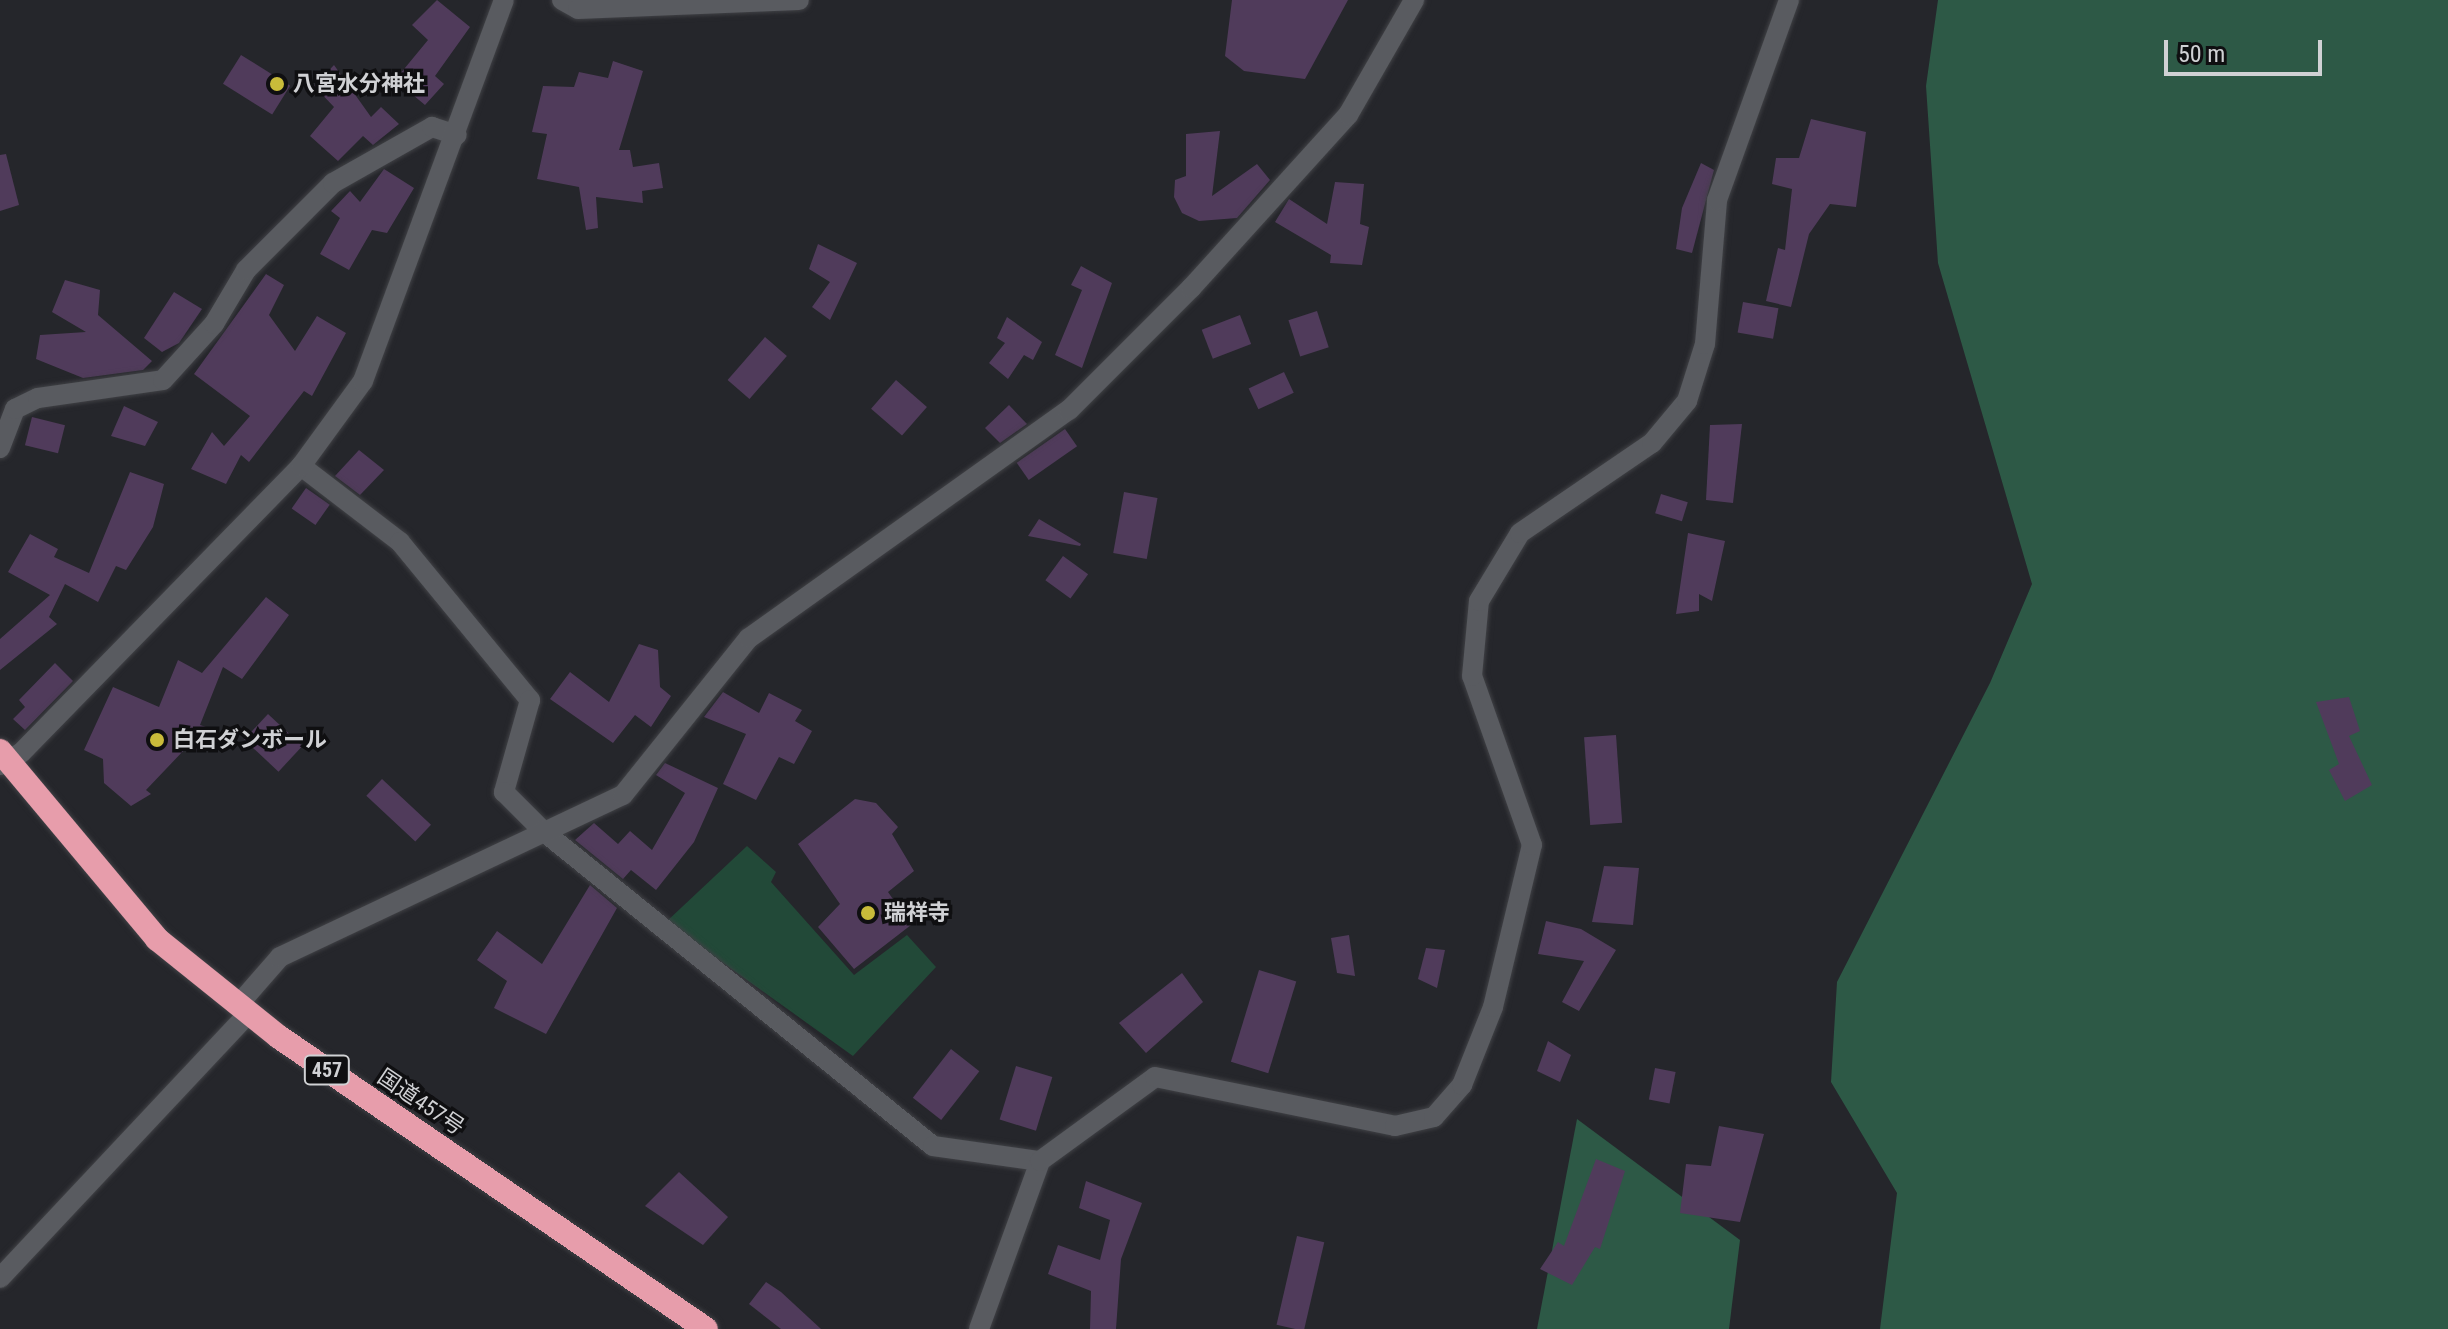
<!DOCTYPE html>
<meta charset="utf-8">
<style>
body{margin:0}
#map{position:relative;width:2448px;height:1329px;overflow:hidden;background:#25262b;font-family:"Roboto Condensed","Noto Sans JP",sans-serif}
div>[style]{position:absolute}
.green>*{inset:0;background:#224938}
.forest>*{inset:0;background:#2d5946}
.building>*{inset:0;background:#503b5b;transform-origin:0 0}
.roads{filter:drop-shadow(0 0 2px #404145) drop-shadow(0 0 2px #404145)}
.minor>*{height:20px;margin:-10px;padding:0 10px;transform-origin:10px;border-radius:10px;background:#595b60}
.highway>*{height:24px;margin:-12px;padding:0 12px;transform-origin:12px;border-radius:12px;background:#e79dab}
.dots>*{width:22px;height:22px;translate:-50% -50%;box-sizing:border-box;border:4px solid #0f0f11;border-radius:50%}
span{translate:-50% -50%;white-space:nowrap;text-align:center;line-height:1.15;-webkit-text-stroke:7px #0f0f11;paint-order:stroke}
.shield-label span{padding:2px 6px;background:#0f0f11;border:2px solid;border-radius:6px;-webkit-text-stroke-width:0}
.shield-label{font-size:20px;color:#d0d1d4;font-weight:700}
.poi-label{font-size:22px;color:#d0d1d4;font-weight:700}
.left{translate:0 -50%;text-align:left}
.street-label{font-size:22px;color:#d0d1d4}
.scale{position:absolute;left:2164px;top:40px;width:158px;height:36px;box-sizing:border-box;border:4px solid #d0d1d4;border-top:0;padding-left:10px;font-size:24px;line-height:28px;white-space:nowrap;color:#d0d1d4;-webkit-text-stroke:6px #0f0f11;paint-order:stroke}
</style>
<div id="map">
<div class="green">
<div style="clip-path:polygon(747px 846px,776px 872px,771px 882px,854px 975px,907px 935px,936px 967px,853px 1056px,666px 922px)"></div>
</div>
<div class="forest">
<div style="clip-path:polygon(1938px 0,2448px 0,2448px 1329px,1880px 1329px,1897px 1193px,1831px 1082px,1837px 982px,1990px 683px,2032px 584px,1938px 263px,1926px 86px)"></div>
<div style="clip-path:polygon(1577px 1119px,1740px 1240px,1729px 1329px,1537px 1329px)"></div>
</div>
<div class="building">
<div style="clip-path:polygon(437px 0,470px 27px,435px 76px,444px 84px,425px 105px,395px 80px,428px 40px,412px 25px)"></div>
<div style="clip-path:polygon(1232px 0,1348px 0,1305px 79px,1244px 71px,1225px 56px)"></div>
<div style="left:241px;top:55px;width:58px;height:34px;rotate:32deg"></div>
<div style="clip-path:polygon(613px 61px,643px 71px,619px 150px,630px 150px,633px 167px,659px 163px,663px 188px,642px 191px,643px 203px,596px 197px,598px 228px,586px 230px,579px 187px,537px 179px,547px 134px,532px 132px,543px 86px,574px 87px,579px 72px,608px 78px)"></div>
<div style="clip-path:polygon(334px 65px,371px 117px,381px 107px,399px 124px,373px 145px,363px 136px,338px 161px,310px 136px,334px 107px,314px 86px)"></div>
<div style="clip-path:polygon(1811px 119px,1866px 132px,1856px 207px,1830px 204px,1809px 234px,1791px 307px,1766px 301px,1778px 248px,1785px 250px,1792px 189px,1772px 184px,1776px 158px,1799px 158px)"></div>
<div style="clip-path:polygon(1220px 131px,1212px 196px,1257px 164px,1270px 180px,1237px 218px,1199px 221px,1182px 213px,1174px 197px,1175px 180px,1186px 176px,1186px 134px)"></div>
<div style="clip-path:polygon(6px 154px,19px 205px,0 211px,0 155px)"></div>
<div style="clip-path:polygon(1701px 163px,1714px 170px,1692px 253px,1676px 249px,1682px 208px)"></div>
<div style="clip-path:polygon(384px 169px,414px 188px,387px 233px,372px 230px,349px 270px,320px 254px,340px 218px,331px 211px,350px 191px,360px 202px)"></div>
<div style="clip-path:polygon(1335px 182px,1364px 184px,1360px 224px,1369px 227px,1362px 265px,1330px 263px,1331px 255px,1275px 222px,1289px 199px,1327px 224px)"></div>
<div style="clip-path:polygon(818px 244px,857px 263px,830px 320px,812px 307px,830px 282px,809px 269px)"></div>
<div style="clip-path:polygon(1081px 266px,1112px 283px,1082px 368px,1055px 355px,1082px 290px,1071px 285px)"></div>
<div style="clip-path:polygon(266px 274px,284px 285px,269px 315px,295px 351px,317px 316px,346px 333px,312px 396px,304px 391px,249px 462px,241px 455px,226px 484px,191px 469px,212px 432px,224px 446px,250px 416px,194px 374px)"></div>
<div style="clip-path:polygon(65px 280px,100px 290px,98px 315px,152px 361px,143px 370px,83px 378px,36px 359px,40px 335px,86px 332px,52px 312px)"></div>
<div style="clip-path:polygon(174px 292px,202px 309px,179px 343px,162px 352px,144px 338px)"></div>
<div style="left:1743px;top:302px;width:36px;height:31px;rotate:10deg"></div>
<div style="left:1317px;top:311px;width:38px;height:30px;rotate:72deg"></div>
<div style="left:1240px;top:315px;width:31px;height:41px;rotate:69deg"></div>
<div style="clip-path:polygon(1007px 317px,1042px 342px,1033px 360px,1024px 355px,1008px 379px,989px 363px,1005px 343px,997px 338px)"></div>
<div style="left:765px;top:337px;width:29px;height:57px;rotate:41deg"></div>
<div style="left:1284px;top:372px;width:23px;height:39px;rotate:65deg"></div>
<div style="left:896px;top:380px;width:41px;height:38px;rotate:41deg"></div>
<div style="clip-path:polygon(1009px 405px,1027px 424px,1000px 443px,985px 428px)"></div>
<div style="clip-path:polygon(124px 406px,158px 422px,145px 446px,111px 436px)"></div>
<div style="left:32px;top:417px;width:34px;height:29px;rotate:14deg"></div>
<div style="clip-path:polygon(1742px 424px,1733px 503px,1706px 500px,1710px 425px)"></div>
<div style="left:1065px;top:429px;width:21px;height:59px;rotate:55deg"></div>
<div style="clip-path:polygon(359px 450px,384px 470px,360px 495px,335px 476px)"></div>
<div style="clip-path:polygon(130px 472px,164px 484px,153px 527px,126px 570px,116px 566px,98px 602px,65px 584px,49px 617px,57px 624px,0 670px,0 639px,50px 595px,8px 572px,30px 534px,58px 549px,54px 557px,89px 573px)"></div>
<div style="left:306px;top:488px;width:29px;height:25px;rotate:35deg"></div>
<div style="left:1124px;top:492px;width:34px;height:62px;rotate:10deg"></div>
<div style="left:1661px;top:494px;width:28px;height:20px;rotate:17deg"></div>
<div style="clip-path:polygon(1039px 519px,1081px 544px,1080px 546px,1028px 536px)"></div>
<div style="clip-path:polygon(1688px 533px,1725px 541px,1712px 601px,1699px 594px,1699px 611px,1676px 614px)"></div>
<div style="left:1063px;top:556px;width:31px;height:30px;rotate:36deg"></div>
<div style="clip-path:polygon(266px 597px,289px 615px,242px 679px,223px 667px,200px 725px,206px 727px,146px 790px,151px 794px,131px 806px,104px 783px,103px 759px,84px 750px,113px 687px,159px 707px,178px 660px,202px 673px)"></div>
<div style="clip-path:polygon(639px 644px,658px 650px,660px 687px,671px 696px,651px 727px,635px 715px,613px 743px,550px 699px,570px 672px,609px 702px)"></div>
<div style="clip-path:polygon(55px 663px,73px 681px,25px 730px,13px 719px,25px 707px,19px 700px)"></div>
<div style="clip-path:polygon(723px 692px,759px 713px,769px 693px,802px 710px,795px 721px,812px 731px,794px 764px,779px 757px,756px 800px,723px 784px,746px 734px,704px 717px)"></div>
<div style="clip-path:polygon(2349px 697px,2360px 731px,2349px 736px,2372px 785px,2345px 801px,2329px 770px,2339px 764px,2316px 702px)"></div>
<div style="left:268px;top:714px;width:47px;height:35px;rotate:43deg"></div>
<div style="left:1616px;top:735px;width:88px;height:32px;rotate:86deg"></div>
<div style="clip-path:polygon(665px 763px,718px 788px,694px 842px,656px 890px,631px 870px,623px 879px,575px 840px,594px 823px,618px 844px,630px 831px,652px 850px,685px 793px,656px 775px)"></div>
<div style="left:382px;top:779px;width:67px;height:23px;rotate:43deg"></div>
<div style="clip-path:polygon(855px 799px,876px 803px,898px 827px,892px 834px,914px 871px,888px 892px,911px 925px,854px 969px,818px 927px,840px 904px,798px 844px)"></div>
<div style="clip-path:polygon(1604px 866px,1639px 868px,1633px 925px,1592px 922px)"></div>
<div style="clip-path:polygon(590px 885px,617px 908px,546px 1034px,494px 1008px,507px 981px,477px 960px,497px 931px,542px 964px)"></div>
<div style="clip-path:polygon(1546px 921px,1581px 929px,1616px 950px,1579px 1011px,1562px 1002px,1584px 961px,1538px 954px)"></div>
<div style="clip-path:polygon(1349px 935px,1355px 976px,1337px 973px,1331px 938px)"></div>
<div style="clip-path:polygon(1426px 948px,1445px 950px,1437px 988px,1418px 979px)"></div>
<div style="left:1259px;top:970px;width:39px;height:96px;rotate:17deg"></div>
<div style="clip-path:polygon(1182px 973px,1203px 1002px,1146px 1053px,1119px 1023px)"></div>
<div style="clip-path:polygon(1548px 1041px,1571px 1055px,1560px 1082px,1537px 1071px)"></div>
<div style="left:951px;top:1049px;width:36px;height:62px;rotate:38deg"></div>
<div style="left:1016px;top:1066px;width:38px;height:56px;rotate:17deg"></div>
<div style="left:1655px;top:1068px;width:21px;height:32px;rotate:11deg"></div>
<div style="clip-path:polygon(1719px 1126px,1764px 1134px,1740px 1222px,1680px 1213px,1686px 1164px,1711px 1166px)"></div>
<div style="clip-path:polygon(1596px 1159px,1625px 1171px,1600px 1249px,1595px 1247px,1572px 1285px,1540px 1269px,1558px 1242px,1564px 1246px)"></div>
<div style="clip-path:polygon(679px 1172px,728px 1217px,703px 1245px,645px 1206px)"></div>
<div style="clip-path:polygon(1086px 1181px,1142px 1203px,1121px 1259px,1116px 1329px,1090px 1329px,1091px 1291px,1048px 1274px,1058px 1245px,1100px 1260px,1110px 1220px,1079px 1208px)"></div>
<div style="left:1297px;top:1236px;width:28px;height:91px;rotate:13deg"></div>
<div style="clip-path:polygon(766px 1282px,781px 1292px,821px 1329px,781px 1329px,749px 1304px)"></div>
</div>
<div class="roads">
<div class="minor">
<div style="left:562px;top:0;width:18px;rotate:29deg"></div>
<div style="left:578px;top:9px;width:221px;rotate:-2.3deg"></div>
<div style="left:0;top:448px;width:42px;rotate:-69deg"></div>
<div style="left:15px;top:409px;width:25px;rotate:-26deg"></div>
<div style="left:38px;top:398px;width:126px;rotate:-8.2deg"></div>
<div style="left:163px;top:380px;width:76px;rotate:-47.7deg"></div>
<div style="left:214px;top:324px;width:63px;rotate:-59.3deg"></div>
<div style="left:246px;top:270px;width:123px;rotate:-45deg"></div>
<div style="left:333px;top:183px;width:114px;rotate:-29.5deg"></div>
<div style="left:432px;top:127px;width:26px;rotate:18deg"></div>
<div style="left:301px;top:466px;width:125px;rotate:37.5deg"></div>
<div style="left:400px;top:542px;width:205px;rotate:50.6deg"></div>
<div style="left:530px;top:700px;width:96px;rotate:105.8deg"></div>
<div style="left:504px;top:792px;width:55px;rotate:45deg"></div>
<div style="left:543px;top:831px;width:501px;rotate:38.93deg"></div>
<div style="left:933px;top:1146px;width:108px;rotate:8deg"></div>
<div style="left:0;top:765px;width:24px;rotate:-30deg"></div>
<div style="left:21px;top:753px;width:401px;rotate:-45.7deg"></div>
<div style="left:301px;top:466px;width:105px;rotate:-53.9deg"></div>
<div style="left:363px;top:381px;width:406px;rotate:-69.7deg"></div>
<div style="left:239px;top:1004px;width:62px;rotate:-48.9deg"></div>
<div style="left:280px;top:957px;width:379px;rotate:-25.3deg"></div>
<div style="left:623px;top:795px;width:201px;rotate:-51.3deg"></div>
<div style="left:749px;top:638px;width:393px;rotate:-35.5deg"></div>
<div style="left:1069px;top:410px;width:173px;rotate:-45deg"></div>
<div style="left:1191px;top:288px;width:234px;rotate:-47.8deg"></div>
<div style="left:1348px;top:115px;width:133px;rotate:-60.1deg"></div>
<div style="left:0;top:1278px;width:365px;rotate:-46.8deg"></div>
<div style="left:979px;top:1329px;width:179px;rotate:-70deg"></div>
<div style="left:1040px;top:1161px;width:142px;rotate:-36.1deg"></div>
<div style="left:1155px;top:1077px;width:245px;rotate:11.5deg"></div>
<div style="left:1395px;top:1126px;width:40px;rotate:-13deg"></div>
<div style="left:1434px;top:1117px;width:43px;rotate:-48.8deg"></div>
<div style="left:1462px;top:1085px;width:84px;rotate:-68.3deg"></div>
<div style="left:1493px;top:1007px;width:167px;rotate:-76.5deg"></div>
<div style="left:1532px;top:845px;width:179px;rotate:-109.5deg"></div>
<div style="left:1472px;top:676px;width:75px;rotate:-84.7deg"></div>
<div style="left:1479px;top:601px;width:79px;rotate:-58.9deg"></div>
<div style="left:1520px;top:533px;width:160px;rotate:-34.3deg"></div>
<div style="left:1652px;top:443px;width:55px;rotate:-50.2deg"></div>
<div style="left:1687px;top:401px;width:60px;rotate:-72.5deg"></div>
<div style="left:1705px;top:344px;width:144px;rotate:-85.2deg"></div>
<div style="left:1717px;top:200px;width:213px;rotate:-70.2deg"></div>
</div>
<div class="highway">
<div style="left:0;top:751px;width:245px;rotate:50.1deg"></div>
<div style="left:157px;top:939px;width:156px;rotate:38.8deg"></div>
<div style="left:279px;top:1037px;width:517px;rotate:34.37deg"></div>
</div>
</div>
<div class="dots">
<div style="left:277px;top:84px;background:#c9bb3a"></div>
<div style="left:157px;top:740px;background:#c9bb3a"></div>
<div style="left:868px;top:913px;background:#c9bb3a"></div>
</div>
<div class="shield-label">
<span style="left:327px;top:1070px">457</span>
</div>
<div class="poi-label">
<span class="left" style="left:293px;top:84px">八宮水分神社</span>
<span class="left" style="left:173px;top:740px">白石ダンボール</span>
<span class="left" style="left:884px;top:913px">瑞祥寺</span>
</div>
<div class="street-label">
<span style="left:421px;top:1102px;rotate:34deg">国道457号</span>
</div>
<div class="scale">50 m</div>
</div>
